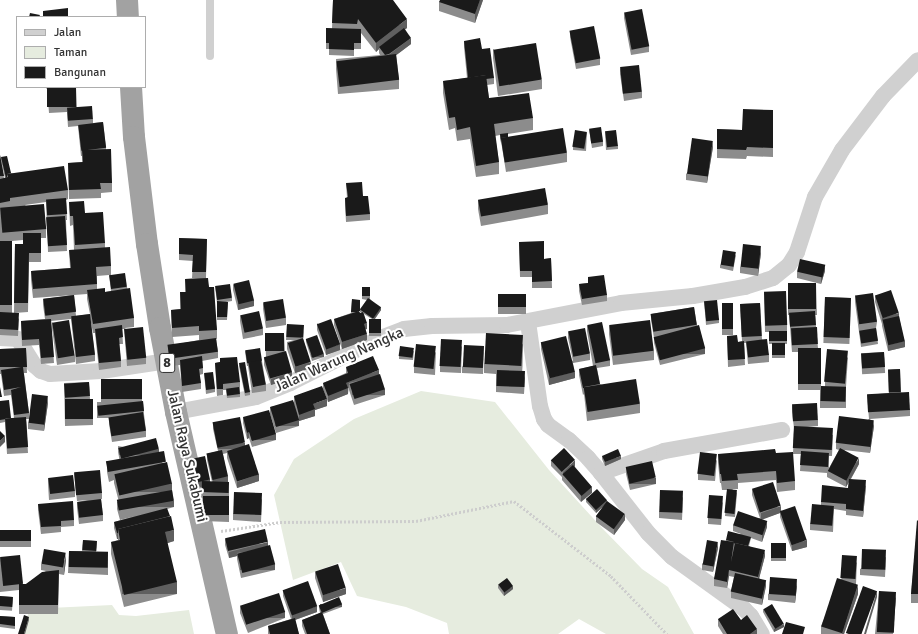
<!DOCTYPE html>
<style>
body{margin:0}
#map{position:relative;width:918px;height:634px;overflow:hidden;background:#fff;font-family:Signika,sans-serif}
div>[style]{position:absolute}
.green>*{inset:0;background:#e6ecdf}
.path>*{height:2.5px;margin-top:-1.25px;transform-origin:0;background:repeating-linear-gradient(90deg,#cdcdcd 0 2px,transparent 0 4px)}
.service>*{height:8px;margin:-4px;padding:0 4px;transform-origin:4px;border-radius:4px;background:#d0d0d0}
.minor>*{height:16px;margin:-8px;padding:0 8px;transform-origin:8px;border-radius:8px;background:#d0d0d0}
.trunk>*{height:22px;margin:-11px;padding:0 11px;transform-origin:11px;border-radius:11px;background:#a2a2a2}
.wall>*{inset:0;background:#8c8c8c;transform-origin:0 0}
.shaded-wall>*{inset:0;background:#5f5f5f;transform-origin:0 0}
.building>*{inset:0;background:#1a1a1a;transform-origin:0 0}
span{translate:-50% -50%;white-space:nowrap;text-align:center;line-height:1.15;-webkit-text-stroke:4px #fff;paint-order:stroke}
.shield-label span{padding:1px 3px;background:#fff;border:1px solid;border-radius:3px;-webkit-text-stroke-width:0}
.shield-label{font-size:14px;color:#333;font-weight:700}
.street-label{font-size:15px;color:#333}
.legend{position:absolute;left:16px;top:16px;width:130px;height:72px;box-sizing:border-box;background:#fff;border:1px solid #adadad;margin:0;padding:5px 7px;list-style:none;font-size:12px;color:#333}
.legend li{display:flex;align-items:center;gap:8px;height:20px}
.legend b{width:20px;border:1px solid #adadad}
</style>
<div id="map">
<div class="green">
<div style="clip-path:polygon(421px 391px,495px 402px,549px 470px,603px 529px,642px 569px,668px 587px,694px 634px,606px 634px,579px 619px,558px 634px,449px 634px,447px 623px,406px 607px,357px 596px,341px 562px,293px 580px,274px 495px,294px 459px,354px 419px)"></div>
<div style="clip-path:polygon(112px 605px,119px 615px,136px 616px,189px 610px,194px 634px,24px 634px,29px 609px)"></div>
</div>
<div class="path">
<div style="left:221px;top:531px;width:60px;rotate:-8.7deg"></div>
<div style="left:280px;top:522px;width:136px;rotate:-0.4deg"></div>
<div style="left:416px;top:521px;width:100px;rotate:-11.5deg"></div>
<div style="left:514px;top:501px;width:123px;rotate:37.7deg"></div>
<div style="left:611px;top:576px;width:81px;rotate:46deg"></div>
</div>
<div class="service">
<div style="left:210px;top:56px;width:56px;rotate:-90deg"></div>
</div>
<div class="minor">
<div style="left:528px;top:322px;width:85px;rotate:81.9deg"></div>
<div style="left:540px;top:406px;width:14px;rotate:73deg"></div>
<div style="left:544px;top:419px;width:7px;rotate:56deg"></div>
<div style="left:548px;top:425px;width:26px;rotate:36deg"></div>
<div style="left:569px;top:440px;width:26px;rotate:43deg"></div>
<div style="left:588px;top:458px;width:20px;rotate:49deg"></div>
<div style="left:601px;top:473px;width:76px;rotate:51.9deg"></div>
<div style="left:648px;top:533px;width:34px;rotate:45deg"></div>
<div style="left:672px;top:557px;width:89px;rotate:35.8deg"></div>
<div style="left:744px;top:609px;width:10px;rotate:45deg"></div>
<div style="left:751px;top:616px;width:21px;rotate:59deg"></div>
<div style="left:0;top:338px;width:18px;rotate:3deg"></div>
<div style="left:18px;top:339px;width:31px;rotate:58deg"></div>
<div style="left:34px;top:365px;width:9px;rotate:41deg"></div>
<div style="left:41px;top:371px;width:9px;rotate:18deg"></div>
<div style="left:50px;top:374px;width:51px;rotate:-3.4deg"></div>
<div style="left:101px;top:371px;width:67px;rotate:-8.6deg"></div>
<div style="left:176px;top:412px;width:81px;rotate:-10.6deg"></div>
<div style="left:256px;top:397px;width:37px;rotate:-22deg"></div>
<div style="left:290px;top:383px;width:98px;rotate:-26.6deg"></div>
<div style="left:378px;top:339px;width:28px;rotate:-21deg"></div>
<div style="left:404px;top:329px;width:28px;rotate:-6deg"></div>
<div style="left:432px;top:326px;width:75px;rotate:-0.8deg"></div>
<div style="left:507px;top:325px;width:116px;rotate:-10.9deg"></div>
<div style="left:621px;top:303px;width:72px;rotate:-5.6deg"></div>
<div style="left:693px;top:296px;width:53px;rotate:-9.8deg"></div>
<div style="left:745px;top:287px;width:29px;rotate:-18deg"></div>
<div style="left:773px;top:278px;width:21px;rotate:-39deg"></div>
<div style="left:789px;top:265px;width:15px;rotate:-58deg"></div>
<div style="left:797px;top:252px;width:58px;rotate:-71.9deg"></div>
<div style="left:815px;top:197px;width:54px;rotate:-60.1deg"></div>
<div style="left:842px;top:150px;width:68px;rotate:-52.8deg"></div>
<div style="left:883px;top:96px;width:50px;rotate:-45.8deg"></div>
<div style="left:601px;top:473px;width:67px;rotate:-19.2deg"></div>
<div style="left:664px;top:451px;width:120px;rotate:-10.1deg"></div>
</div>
<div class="trunk">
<div style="left:127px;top:0;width:17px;rotate:87deg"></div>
<div style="left:131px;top:87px;width:50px;rotate:86.6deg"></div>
<div style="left:134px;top:137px;width:108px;rotate:83.1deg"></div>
<div style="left:147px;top:244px;width:85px;rotate:81.2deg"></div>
<div style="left:160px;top:328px;width:86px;rotate:79.2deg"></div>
<div style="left:176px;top:412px;width:228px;rotate:77.1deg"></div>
</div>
<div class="wall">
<div style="clip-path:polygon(333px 0,407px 28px,405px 29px,411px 44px,396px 55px,399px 80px,399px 89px,338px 94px,336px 69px,336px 59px,380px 55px,379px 53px,379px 49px,376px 52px,361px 33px,361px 49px,354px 49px,354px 56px,329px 55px,329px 49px,326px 49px,326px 28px,332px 29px)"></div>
<div style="clip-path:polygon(483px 0,475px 23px,439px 11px,439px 2px)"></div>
<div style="clip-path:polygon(624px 12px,649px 46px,649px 52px,631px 55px,624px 18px)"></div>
<div style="clip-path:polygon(570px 31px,600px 58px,600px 65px,576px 69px,570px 37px)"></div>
<div style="clip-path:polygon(464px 41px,482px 49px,494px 78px,494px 84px,487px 85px,489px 98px,533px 118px,533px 130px,508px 134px,508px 137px,567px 153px,567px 162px,506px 172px,500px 135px,495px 136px,499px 162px,499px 174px,476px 177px,470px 139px,457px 141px,455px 128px,449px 130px,443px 93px,443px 81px,467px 78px,464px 47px)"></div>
<div style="clip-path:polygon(493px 49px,542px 80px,542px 89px,498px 96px,493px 58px)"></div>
<div style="clip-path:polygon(620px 68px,642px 92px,642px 98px,624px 101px,620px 74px)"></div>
<div style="clip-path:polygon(46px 87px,76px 87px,77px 107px,93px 119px,93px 123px,103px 122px,106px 149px,112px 183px,112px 192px,101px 193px,101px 198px,69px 199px,68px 163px,82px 162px,82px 156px,81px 156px,78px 126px,68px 127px,67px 112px,49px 113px,47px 88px,46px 89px)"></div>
<div style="clip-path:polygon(773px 110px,773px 157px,747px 156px,746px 159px,717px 158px,717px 129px,742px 130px)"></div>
<div style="clip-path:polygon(589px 129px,603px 142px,603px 146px,592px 148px)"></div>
<div style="clip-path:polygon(605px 131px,618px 146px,618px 149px,606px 150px)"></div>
<div style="clip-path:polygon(587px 132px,586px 151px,573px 150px,573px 147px)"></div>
<div style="clip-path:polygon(713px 147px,707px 183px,686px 180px,686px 174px)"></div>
<div style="clip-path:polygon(0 155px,4px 178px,5px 178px,1px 160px,1px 157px,11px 173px,68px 190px,68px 199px,66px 200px,67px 220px,66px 220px,67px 251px,48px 252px,46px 202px,25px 205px,46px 229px,46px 238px,41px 238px,41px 262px,29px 262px,28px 312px,14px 313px,15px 244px,23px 244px,23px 240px,12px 241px,12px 313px,19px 319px,18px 336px,0 335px)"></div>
<div style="clip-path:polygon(346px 183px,363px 196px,370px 214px,370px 220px,346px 222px,345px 204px,345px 198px,347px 198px)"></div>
<div style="clip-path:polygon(478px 200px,548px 205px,548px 214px,481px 226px,478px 209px)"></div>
<div style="clip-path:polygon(evenodd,69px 202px,85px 213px,105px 243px,105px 247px,111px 266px,111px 275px,127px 287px,134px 318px,134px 327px,125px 328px,146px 358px,146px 364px,127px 366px,124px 329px,122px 329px,123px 344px,119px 344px,121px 361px,121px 367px,99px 370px,95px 333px,93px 333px,90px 317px,95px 355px,95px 361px,76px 364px,71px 319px,51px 321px,54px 363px,41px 364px,39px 345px,22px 346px,21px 321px,45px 319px,43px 305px,43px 299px,74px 295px,33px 298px,31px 280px,31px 271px,70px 268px,69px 250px,74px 250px,73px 225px,70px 226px,69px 202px,109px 275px,111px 291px,105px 292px,97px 289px,97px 276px,109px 275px,69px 202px,87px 294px,87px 299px,90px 314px,76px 316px,74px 295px,87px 294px)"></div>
<div style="clip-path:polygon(179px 238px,207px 239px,206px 278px,209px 287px,217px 330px,217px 339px,216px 339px,218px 352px,218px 358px,202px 361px,203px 368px,203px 374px,199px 375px,201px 383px,201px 389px,182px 392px,180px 365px,170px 366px,168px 352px,168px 346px,199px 340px,199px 335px,172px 337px,171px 310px,180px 309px,180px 292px,185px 292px,185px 279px,200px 278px,192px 278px,193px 261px,179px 260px)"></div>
<div style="clip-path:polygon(519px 242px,544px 259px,551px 258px,552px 288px,532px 288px,532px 277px,520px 277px)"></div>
<div style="clip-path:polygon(761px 253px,758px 276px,740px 273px,740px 267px)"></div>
<div style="clip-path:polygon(736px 255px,733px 271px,720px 268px,720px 265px)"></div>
<div style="clip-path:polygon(825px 271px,821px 284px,797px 278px,797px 272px)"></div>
<div style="clip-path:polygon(588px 277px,607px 295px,607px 301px,582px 305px,579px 291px,579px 284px,588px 283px)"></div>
<div style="clip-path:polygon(788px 283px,816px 283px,817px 315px,815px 315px,818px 348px,821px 348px,821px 386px,825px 387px,825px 382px,848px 357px,846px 387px,846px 408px,820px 408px,820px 390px,798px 390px,798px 352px,792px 352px,789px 315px,788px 315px)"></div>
<div style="clip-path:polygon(233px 284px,254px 306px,238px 310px,233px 290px)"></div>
<div style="clip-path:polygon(215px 286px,232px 298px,232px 301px,226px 302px,228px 302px,227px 320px,217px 320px,217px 303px)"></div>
<div style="clip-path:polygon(362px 287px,370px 287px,370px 299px,381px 310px,375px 319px,381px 319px,381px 336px,369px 336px,369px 319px,372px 319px,364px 314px,367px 329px,365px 329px,367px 340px,342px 349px,334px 325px,334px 319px,351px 313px,352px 299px,360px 313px,362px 313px,360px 312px,360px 309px,367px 300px,362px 299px)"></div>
<div style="clip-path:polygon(764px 292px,787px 325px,787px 344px,785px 344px,785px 358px,772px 358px,772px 344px,769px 344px,769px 332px,765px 332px)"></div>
<div style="left:498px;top:294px;width:28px;height:20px"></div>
<div style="clip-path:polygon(855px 295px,877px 322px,876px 328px,878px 344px,861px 347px,855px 302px)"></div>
<div style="clip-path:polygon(875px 296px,899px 316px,905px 347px,888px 351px,882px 326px,882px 324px,875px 302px)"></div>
<div style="left:825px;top:297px;width:26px;height:46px;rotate:2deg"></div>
<div style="clip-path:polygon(704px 301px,719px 320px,719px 323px,706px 325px)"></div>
<div style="clip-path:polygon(263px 303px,286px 318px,286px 325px,266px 328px,263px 309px)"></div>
<div style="left:722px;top:303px;width:11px;height:32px"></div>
<div style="clip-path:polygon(760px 303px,762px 339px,769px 355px,769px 362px,748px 364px,746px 343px,744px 343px,745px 365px,728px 367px,727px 336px,738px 342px,742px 341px,740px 304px)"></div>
<div style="clip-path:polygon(694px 307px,697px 326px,705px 354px,660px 365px,654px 343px,654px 338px,651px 320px,651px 314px)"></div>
<div style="clip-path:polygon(240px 315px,263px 329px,263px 335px,243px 339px,240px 321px)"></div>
<div style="clip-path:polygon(52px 322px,75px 356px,75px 362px,57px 365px,52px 328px)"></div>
<div style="clip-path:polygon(317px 323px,340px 350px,326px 355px,317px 330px)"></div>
<div style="clip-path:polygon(287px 324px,303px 339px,311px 368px,295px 373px,287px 349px,287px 342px,294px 340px,286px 340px)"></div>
<div style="clip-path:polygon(587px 325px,610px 360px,610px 366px,597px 368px,600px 384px,640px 404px,640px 413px,587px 421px,584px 394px,583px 395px,579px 375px,579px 369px,593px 366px,587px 331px)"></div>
<div style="clip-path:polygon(609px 325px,654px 351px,654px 360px,613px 365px,609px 334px)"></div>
<div style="clip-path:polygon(568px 331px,590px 354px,590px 360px,573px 363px,575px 378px,549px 385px,541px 349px,541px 343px,573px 361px,568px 338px)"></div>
<div style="clip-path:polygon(265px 333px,284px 333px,285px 352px,292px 378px,271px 385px,264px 365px,264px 358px,268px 357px,266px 357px)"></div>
<div style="clip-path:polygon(306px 339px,324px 357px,312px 361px,306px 342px)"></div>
<div style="clip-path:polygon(523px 344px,522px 371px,525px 378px,524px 394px,496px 392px,496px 374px,484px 373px,484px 364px)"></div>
<div style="clip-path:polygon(462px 346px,461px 373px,440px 372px,440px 366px)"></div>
<div style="clip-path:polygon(484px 346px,483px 374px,462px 373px,462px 367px)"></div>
<div style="clip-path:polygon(26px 348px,27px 373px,24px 373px,29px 413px,29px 419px,26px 419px,28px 453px,7px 454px,5px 422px,0 423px,0 401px,11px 418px,14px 418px,11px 395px,4px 396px,1px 374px,0 374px,0 349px)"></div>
<div style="clip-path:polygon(245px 351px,262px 361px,266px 385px,266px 391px,252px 393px,248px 366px,247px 366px)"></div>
<div style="clip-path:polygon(414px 351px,413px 360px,399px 359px,399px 356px)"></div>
<div style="clip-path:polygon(436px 352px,435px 375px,414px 373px,414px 367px)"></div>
<div style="left:884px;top:352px;width:21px;height:23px;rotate:87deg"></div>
<div style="clip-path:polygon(220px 358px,240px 382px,240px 397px,227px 398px,226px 390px,223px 390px,223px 395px,217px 396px,215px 363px,220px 362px)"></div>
<div style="clip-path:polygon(239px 363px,250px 392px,250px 395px,245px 396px,239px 366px)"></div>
<div style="clip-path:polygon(346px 367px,379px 374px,385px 395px,354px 405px,349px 390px,349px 388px,348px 388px,348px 394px,328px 402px,323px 389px,323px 383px,346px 373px)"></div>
<div style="clip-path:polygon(900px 369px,901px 392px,910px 410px,910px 416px,870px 419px,874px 426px,870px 453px,844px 450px,859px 464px,851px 479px,866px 486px,863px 517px,846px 515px,846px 511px,834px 509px,833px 532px,810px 530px,810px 524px,821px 505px,821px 502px,848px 488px,849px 482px,846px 487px,827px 477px,827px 473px,800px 471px,801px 454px,793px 454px,794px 428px,792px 412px,792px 406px,818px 420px,818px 426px,807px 427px,833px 435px,832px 456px,829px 456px,829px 468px,839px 450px,836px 449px,836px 443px,869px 419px,867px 395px,889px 393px,888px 370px)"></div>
<div style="clip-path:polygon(204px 373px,215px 389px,215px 392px,206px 394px)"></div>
<div style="clip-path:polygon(101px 379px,142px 379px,142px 401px,143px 401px,144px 414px,146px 431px,146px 437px,112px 442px,109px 424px,109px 418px,97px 418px,97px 402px,101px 402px)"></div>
<div style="clip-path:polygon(89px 382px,90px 399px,93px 399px,93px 425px,65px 426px,64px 383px)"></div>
<div style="clip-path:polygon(294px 396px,327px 406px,315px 410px,315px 416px,299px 421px,299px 426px,276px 433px,270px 414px,270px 407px,294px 402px)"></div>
<div style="clip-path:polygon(48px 403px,44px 431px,28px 429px,28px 423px)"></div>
<div style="clip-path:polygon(243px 417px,276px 440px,252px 447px,249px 438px,247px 439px,243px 423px)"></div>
<div style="clip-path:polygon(213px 423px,245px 446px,259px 481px,237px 488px,227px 458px,227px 453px,223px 454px,228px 482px,229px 482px,229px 522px,203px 521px,203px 498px,202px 498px,202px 487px,196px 488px,191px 465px,191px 459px,210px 482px,212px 482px,207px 460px,207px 454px,218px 451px,213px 429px)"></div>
<div style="clip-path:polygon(118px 446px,159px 453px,172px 490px,174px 507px,167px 509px,174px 541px,167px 543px,177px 594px,124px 607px,111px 554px,111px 542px,118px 540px,118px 539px,117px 539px,114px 528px,114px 522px,136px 516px,120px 520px,117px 509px,117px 502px,119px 502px,114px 483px,114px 480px,109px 482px,107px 472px,107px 466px,120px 462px,118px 452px)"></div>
<div style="clip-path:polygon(776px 453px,795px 481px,795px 490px,777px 492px,776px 480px,738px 483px,738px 489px,732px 489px,737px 493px,735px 517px,725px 516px,727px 490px,722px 490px,721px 483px,720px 483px,718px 463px,718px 454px)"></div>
<div style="clip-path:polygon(602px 456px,621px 459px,605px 466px,602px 459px)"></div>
<div style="clip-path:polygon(551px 460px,575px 466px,575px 467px,592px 487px,581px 502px,562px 480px,562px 477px,551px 466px)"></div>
<div style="clip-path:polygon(717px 460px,715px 481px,698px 480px,698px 474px)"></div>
<div style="clip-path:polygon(626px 467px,656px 484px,630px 490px,626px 474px)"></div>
<div style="clip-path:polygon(74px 473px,102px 493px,102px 499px,101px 499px,103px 515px,103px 521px,79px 524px,77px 508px,77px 502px,88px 500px,77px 501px)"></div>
<div style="clip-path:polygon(48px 478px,75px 491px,75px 497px,49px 500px,48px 484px)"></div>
<div style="clip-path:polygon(752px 489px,781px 510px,807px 547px,792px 551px,780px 517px,780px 513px,762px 519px,767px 527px,762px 542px,751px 538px,749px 546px,765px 556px,759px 578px,766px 586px,762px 605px,731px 598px,731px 592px,734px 577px,729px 576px,727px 588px,714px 586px,714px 579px,726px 540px,741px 534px,733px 531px,733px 525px,760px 518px,752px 495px)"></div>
<div style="clip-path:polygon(683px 497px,682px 520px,659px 518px,659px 512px)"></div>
<div style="clip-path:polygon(262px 499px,261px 522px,233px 520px,233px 514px)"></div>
<div style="clip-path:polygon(586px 499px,607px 501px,625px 520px,614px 535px,596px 522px,596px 516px,603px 507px,596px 513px,586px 502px)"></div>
<div style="clip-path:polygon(723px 502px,721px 525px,708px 524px,708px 518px)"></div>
<div style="clip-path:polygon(38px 504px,74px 520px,74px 526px,61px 527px,61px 532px,41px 534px,38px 510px)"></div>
<div style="clip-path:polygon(918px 521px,918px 603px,911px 603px,911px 594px)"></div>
<div style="left:0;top:530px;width:31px;height:17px"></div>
<div style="clip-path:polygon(225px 539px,268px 545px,275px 570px,241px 578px,237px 559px,237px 556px,229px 558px,225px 545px)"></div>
<div style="clip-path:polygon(83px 540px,97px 541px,96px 552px,108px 552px,108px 575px,68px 573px,69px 551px,82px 551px)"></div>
<div style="left:786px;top:543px;width:18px;height:15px;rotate:90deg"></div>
<div style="clip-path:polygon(718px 548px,713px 572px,702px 570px,702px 564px)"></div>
<div style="clip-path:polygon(0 557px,23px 584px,26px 584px,46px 571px,41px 570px,41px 564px,66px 560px,64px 575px,59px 574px,58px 614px,19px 614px,19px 590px,0 592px)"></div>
<div style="clip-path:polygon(886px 557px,885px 577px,860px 575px,860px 569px)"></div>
<div style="clip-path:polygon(857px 562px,856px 584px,858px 594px,844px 634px,821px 634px,821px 626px,841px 579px)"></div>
<div style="clip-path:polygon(315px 572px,346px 594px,323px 602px,315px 578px)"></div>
<div style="clip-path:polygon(498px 585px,513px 589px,504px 596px,498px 588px)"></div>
<div style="clip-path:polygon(797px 586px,795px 603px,768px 600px,768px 594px)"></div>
<div style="clip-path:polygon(283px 590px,317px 612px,295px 620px,299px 634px,268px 634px,268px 626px,291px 619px,283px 596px)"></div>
<div style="clip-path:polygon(879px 591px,896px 598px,893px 634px,875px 634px)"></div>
<div style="left:0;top:596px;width:13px;height:14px;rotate:4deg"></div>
<div style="clip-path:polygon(319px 605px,342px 607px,323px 614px,330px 634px,305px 634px,302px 626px,302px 620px,320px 613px,319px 608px)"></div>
<div style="clip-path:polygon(240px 607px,285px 618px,248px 633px,240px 613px)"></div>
<div style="clip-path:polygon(763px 609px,784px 627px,774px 632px,763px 612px)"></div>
<div style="clip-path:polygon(0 616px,15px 617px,15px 629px,0 627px)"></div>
<div style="clip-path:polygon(718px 619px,741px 620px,757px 634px,723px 634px,718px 626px)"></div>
</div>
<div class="shaded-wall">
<div style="clip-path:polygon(480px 0,483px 0,475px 23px,475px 14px)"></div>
<div style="clip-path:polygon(407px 19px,407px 28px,380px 48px,379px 47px,379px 49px,376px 52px,376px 43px)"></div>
<div style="clip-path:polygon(411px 38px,411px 44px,386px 63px,386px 57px)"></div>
<div style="clip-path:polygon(713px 141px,713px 147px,707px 183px,707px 177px)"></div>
<div style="clip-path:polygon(761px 246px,761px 253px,758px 276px,758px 270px)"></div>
<div style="clip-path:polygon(825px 265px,825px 271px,821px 284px,821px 278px)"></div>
<div style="clip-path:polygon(254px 300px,254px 306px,238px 310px,238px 303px)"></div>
<div style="clip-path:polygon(381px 307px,381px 310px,374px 320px,374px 317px)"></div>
<div style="clip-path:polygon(899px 313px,899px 319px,882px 320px,882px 324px,882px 318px)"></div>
<div style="clip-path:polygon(367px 323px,367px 329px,364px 330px,364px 324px)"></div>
<div style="clip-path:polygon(367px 334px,367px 340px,342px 349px,342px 342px)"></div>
<div style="clip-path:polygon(523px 335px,523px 344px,522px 375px,522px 366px)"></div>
<div style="clip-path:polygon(905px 341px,905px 347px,888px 351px,888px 345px)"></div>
<div style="clip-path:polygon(340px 344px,340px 350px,326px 355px,326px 349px)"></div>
<div style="left:705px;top:348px;width:6px;height:46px;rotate:90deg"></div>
<div style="left:324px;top:354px;width:3px;height:13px;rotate:90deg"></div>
<div style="clip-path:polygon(311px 362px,311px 368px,295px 373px,295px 367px)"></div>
<div style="clip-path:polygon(379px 370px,379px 376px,349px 383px,348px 394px,328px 402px,328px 396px,346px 383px)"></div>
<div style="clip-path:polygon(292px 372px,292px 378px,271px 385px,271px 379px)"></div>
<div style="clip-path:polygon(575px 372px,575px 378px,549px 385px,549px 378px)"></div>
<div style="left:385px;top:389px;width:6px;height:33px;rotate:90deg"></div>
<div style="clip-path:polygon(48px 396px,48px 403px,44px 431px,44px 425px)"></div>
<div style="clip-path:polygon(327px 399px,327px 406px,315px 410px,315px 416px,299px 421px,299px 415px,313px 404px)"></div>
<div style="left:299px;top:420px;width:6px;height:24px;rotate:90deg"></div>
<div style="clip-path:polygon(874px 420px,874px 426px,870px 453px,870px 447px)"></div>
<div style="clip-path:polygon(249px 432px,249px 438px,247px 439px,247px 433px)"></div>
<div style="left:276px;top:434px;width:6px;height:25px;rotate:90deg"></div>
<div style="clip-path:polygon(5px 436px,5px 442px,0 447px,0 441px)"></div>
<div style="left:245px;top:443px;width:6px;height:27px;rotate:90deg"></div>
<div style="left:159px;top:449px;width:6px;height:40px;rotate:90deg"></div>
<div style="clip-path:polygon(621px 456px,621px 459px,605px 466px,605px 462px)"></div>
<div style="clip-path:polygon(859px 458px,859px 464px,846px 487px,846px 481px)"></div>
<div style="clip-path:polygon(575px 460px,575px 466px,564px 476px,563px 475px,563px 472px)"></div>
<div style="clip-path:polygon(259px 474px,259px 481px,237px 488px,237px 482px)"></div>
<div style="clip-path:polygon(228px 476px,228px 482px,213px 485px,213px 479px)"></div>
<div style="left:656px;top:478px;width:6px;height:27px;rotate:90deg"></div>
<div style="clip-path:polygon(210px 479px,210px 485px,196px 488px,196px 482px)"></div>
<div style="clip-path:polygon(866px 480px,866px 486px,863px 517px,863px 511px)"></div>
<div style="left:172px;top:483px;width:9px;height:54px;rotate:90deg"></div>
<div style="clip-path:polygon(592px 487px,592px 493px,581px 502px,581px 496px)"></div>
<div style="clip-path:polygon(607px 500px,607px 503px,596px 513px,596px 510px)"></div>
<div style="left:174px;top:501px;width:6px;height:56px;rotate:90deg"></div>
<div style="clip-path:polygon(781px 506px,781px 513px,780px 511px,780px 513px,761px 520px,761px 513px)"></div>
<div style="clip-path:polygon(625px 514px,625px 520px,614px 535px,614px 528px)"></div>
<div style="clip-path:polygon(767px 521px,767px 527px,762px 542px,762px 536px)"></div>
<div style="clip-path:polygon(174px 530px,174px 541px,165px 544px,165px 532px)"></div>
<div style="left:117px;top:533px;width:1px;height:6px"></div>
<div style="clip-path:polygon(807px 540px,807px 547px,792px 551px,792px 545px)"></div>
<div style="clip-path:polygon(268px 542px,268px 548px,237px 553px,237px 556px,229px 558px,229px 552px)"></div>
<div style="clip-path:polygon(718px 542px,718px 548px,713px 572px,713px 566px)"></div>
<div style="clip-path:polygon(765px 550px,765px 556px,758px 583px,758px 577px)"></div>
<div style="clip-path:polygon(66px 553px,66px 560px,64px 575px,64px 568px)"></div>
<div style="left:275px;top:564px;width:6px;height:35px;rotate:90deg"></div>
<div style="clip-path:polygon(729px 570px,729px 576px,727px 588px,727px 582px)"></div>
<div style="clip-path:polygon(797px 579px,797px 586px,795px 603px,795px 597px)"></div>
<div style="clip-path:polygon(766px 580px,766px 586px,762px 605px,762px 599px)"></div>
<div style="left:177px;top:582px;width:12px;height:55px;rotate:90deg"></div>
<div style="clip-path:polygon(858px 585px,858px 594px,844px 634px,842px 634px)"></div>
<div style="clip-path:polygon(513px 586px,513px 589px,504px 596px,504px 592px)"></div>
<div style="clip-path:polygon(346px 588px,346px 594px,323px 602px,323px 595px)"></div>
<div style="clip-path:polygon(877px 591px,877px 597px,866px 634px,864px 634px)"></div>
<div style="clip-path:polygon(896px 592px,896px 598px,892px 634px)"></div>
<div style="left:342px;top:604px;width:3px;height:22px;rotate:90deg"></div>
<div style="clip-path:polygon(317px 606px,317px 612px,292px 621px,292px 615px)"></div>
<div style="left:285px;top:612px;width:6px;height:40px;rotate:90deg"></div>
<div style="clip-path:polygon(29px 617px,29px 620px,25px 634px,24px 634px)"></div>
<div style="clip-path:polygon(784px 624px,784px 627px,774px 632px,774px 629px)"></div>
<div style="clip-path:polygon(757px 629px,757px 634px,750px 634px)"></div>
</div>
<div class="building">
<div style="clip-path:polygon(333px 0,393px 0,407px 19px,376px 43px,358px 19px,357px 24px,332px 23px)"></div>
<div style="clip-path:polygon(440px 0,480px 0,475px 14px,439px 2px)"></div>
<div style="clip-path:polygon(68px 8px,68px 17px,43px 17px,43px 11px)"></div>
<div style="left:642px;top:9px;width:38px;height:18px;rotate:79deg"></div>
<div style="clip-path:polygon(30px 13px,40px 15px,39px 17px,29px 17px)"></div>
<div style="left:594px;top:26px;width:33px;height:25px;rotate:79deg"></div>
<div style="clip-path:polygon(326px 28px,361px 29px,361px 43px,354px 43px,354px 50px,329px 49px,329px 43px,326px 43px)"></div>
<div style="clip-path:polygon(404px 28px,411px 38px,389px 54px,385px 55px,379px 47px)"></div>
<div style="clip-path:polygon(480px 38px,482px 49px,490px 48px,494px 78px,486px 79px,486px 75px,468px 78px,464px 41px)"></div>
<div style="left:536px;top:43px;width:37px;height:43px;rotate:81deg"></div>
<div style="left:396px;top:54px;width:26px;height:60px;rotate:83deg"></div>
<div style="left:639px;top:65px;width:27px;height:19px;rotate:84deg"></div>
<div style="clip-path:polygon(486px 75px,489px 98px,529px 93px,533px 118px,494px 124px,499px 162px,476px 166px,470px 127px,457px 130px,455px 117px,449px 118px,443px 81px)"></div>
<div style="left:47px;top:87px;width:29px;height:20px"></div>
<div style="left:92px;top:106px;width:13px;height:25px;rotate:86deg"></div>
<div style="clip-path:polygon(743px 109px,773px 110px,773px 148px,747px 147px,746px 150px,717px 149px,717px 129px,742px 130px)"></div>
<div style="left:103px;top:122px;width:26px;height:25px;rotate:83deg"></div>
<div style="left:601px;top:127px;width:15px;height:12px;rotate:82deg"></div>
<div style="left:563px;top:128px;width:25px;height:63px;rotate:81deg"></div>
<div style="left:575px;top:130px;width:12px;height:17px;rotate:9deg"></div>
<div style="left:616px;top:130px;width:16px;height:11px;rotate:83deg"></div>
<div style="clip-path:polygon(508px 133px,508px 137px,501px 138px,501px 143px,500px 134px)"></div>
<div style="left:692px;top:138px;width:21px;height:36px;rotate:8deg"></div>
<div style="clip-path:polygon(111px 149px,112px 183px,100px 183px,101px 189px,69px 190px,68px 163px,83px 162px,82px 150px)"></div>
<div style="clip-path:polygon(0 155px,4px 176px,0 176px)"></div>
<div style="clip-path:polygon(7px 156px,11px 173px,7px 174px,7px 177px,6px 178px,1px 157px)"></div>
<div style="clip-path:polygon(64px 166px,68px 190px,10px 198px,10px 201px,0 203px,0 179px,8px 177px,7px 174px)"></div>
<div style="clip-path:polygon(362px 182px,363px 196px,368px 196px,370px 214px,346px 216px,345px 198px,348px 197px,346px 183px)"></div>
<div style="left:545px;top:188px;width:17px;height:68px;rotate:80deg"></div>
<div style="left:66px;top:198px;width:16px;height:20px;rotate:86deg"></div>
<div style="clip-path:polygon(84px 201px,85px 213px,103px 212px,105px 243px,75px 245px,73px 216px,70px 216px,69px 202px)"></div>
<div style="left:44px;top:204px;width:25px;height:44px;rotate:85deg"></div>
<div style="left:65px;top:216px;width:29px;height:19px;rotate:86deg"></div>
<div style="clip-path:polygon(23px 233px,41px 233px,41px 253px,29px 253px,28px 303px,14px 303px,15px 244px,23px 244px)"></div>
<div style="clip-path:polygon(179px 238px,207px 239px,206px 272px,192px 272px,193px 255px,179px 254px)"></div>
<div style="left:0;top:241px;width:12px;height:64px"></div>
<div style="clip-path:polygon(544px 241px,544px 259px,551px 258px,552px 281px,532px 282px,532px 271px,520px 271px,519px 242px)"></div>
<div style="left:743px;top:244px;width:18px;height:23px;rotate:6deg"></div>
<div style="clip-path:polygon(110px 247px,111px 266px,96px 267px,97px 284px,33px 289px,31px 271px,71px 268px,69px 250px)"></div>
<div style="left:723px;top:250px;width:13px;height:15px;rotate:9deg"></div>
<div style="left:800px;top:259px;width:26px;height:13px;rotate:13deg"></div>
<div style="left:125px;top:273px;width:14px;height:16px;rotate:82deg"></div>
<div style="clip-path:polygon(604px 275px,607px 295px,582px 299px,579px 284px,588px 283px,588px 277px)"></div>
<div style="clip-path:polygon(208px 278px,209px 287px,214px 287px,217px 330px,199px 331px,199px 326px,172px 328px,171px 310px,181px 309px,180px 292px,186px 292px,185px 279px)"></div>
<div style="left:249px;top:280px;width:21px;height:16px;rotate:76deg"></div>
<div style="left:788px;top:283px;width:28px;height:26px"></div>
<div style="left:230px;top:284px;width:14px;height:15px;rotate:82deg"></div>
<div style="left:362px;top:287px;width:8px;height:9px"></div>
<div style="clip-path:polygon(105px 288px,105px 292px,130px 288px,134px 318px,93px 324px,87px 290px)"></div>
<div style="left:891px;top:290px;width:24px;height:17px;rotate:71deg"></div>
<div style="left:786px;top:291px;width:34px;height:22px;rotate:88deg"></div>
<div style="left:873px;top:293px;width:29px;height:18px;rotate:82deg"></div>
<div style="left:498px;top:294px;width:28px;height:13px"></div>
<div style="left:74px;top:295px;width:17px;height:31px;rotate:83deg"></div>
<div style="left:825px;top:297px;width:26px;height:40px;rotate:2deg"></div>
<div style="left:368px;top:298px;width:16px;height:14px;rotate:35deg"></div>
<div style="left:283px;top:299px;width:19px;height:20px;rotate:81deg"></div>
<div style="clip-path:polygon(352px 299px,360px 300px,360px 311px,359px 311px,357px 312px,351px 312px)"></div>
<div style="left:717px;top:300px;width:20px;height:13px;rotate:84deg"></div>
<div style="clip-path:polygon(217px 301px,228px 302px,227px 317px,217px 317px)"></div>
<div style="left:722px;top:303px;width:11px;height:26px"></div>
<div style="left:760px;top:303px;width:33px;height:20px;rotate:87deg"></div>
<div style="left:694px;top:307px;width:18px;height:44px;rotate:81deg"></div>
<div style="left:259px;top:311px;width:18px;height:19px;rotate:77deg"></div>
<div style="clip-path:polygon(359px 311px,360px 313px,363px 312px,367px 323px,364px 324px,367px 334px,342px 342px,334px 319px)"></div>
<div style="left:815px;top:311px;width:14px;height:26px;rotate:86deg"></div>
<div style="left:0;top:312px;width:19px;height:17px;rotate:3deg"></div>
<div style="left:90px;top:314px;width:41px;height:19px;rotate:83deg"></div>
<div style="left:899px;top:316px;width:26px;height:17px;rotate:77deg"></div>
<div style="clip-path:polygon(51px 319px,54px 357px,41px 358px,39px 339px,22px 340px,21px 321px)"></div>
<div style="left:331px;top:319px;width:27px;height:15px;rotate:70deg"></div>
<div style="left:369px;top:319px;width:12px;height:14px"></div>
<div style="left:69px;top:320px;width:36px;height:17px;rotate:81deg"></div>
<div style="left:650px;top:320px;width:31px;height:41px;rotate:83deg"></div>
<div style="left:602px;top:322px;width:39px;height:15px;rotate:78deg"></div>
<div style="left:287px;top:324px;width:17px;height:13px;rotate:3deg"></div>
<div style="clip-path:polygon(122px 325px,123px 337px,119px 338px,121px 361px,99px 363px,95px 329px)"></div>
<div style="left:699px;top:325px;width:24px;height:47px;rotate:75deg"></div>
<div style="left:143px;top:327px;width:31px;height:19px;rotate:84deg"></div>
<div style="left:817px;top:327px;width:17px;height:26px;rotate:87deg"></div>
<div style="left:585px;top:328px;width:26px;height:17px;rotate:79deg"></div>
<div style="left:876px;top:328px;width:13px;height:17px;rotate:81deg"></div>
<div style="left:769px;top:331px;width:18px;height:10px"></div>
<div style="left:265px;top:333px;width:19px;height:18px"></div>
<div style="left:486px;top:333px;width:37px;height:31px;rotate:3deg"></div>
<div style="left:317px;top:335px;width:20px;height:12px;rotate:70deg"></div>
<div style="clip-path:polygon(737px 335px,738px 342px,744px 341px,745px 359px,728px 360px,727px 336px)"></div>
<div style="left:566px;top:336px;width:37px;height:26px;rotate:76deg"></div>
<div style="left:216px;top:338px;width:14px;height:49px;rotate:82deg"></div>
<div style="left:303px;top:338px;width:25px;height:16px;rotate:72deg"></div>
<div style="left:441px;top:339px;width:21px;height:27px;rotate:3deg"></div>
<div style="left:767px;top:339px;width:16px;height:21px;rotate:83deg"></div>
<div style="left:772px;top:343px;width:13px;height:12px"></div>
<div style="left:416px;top:344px;width:20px;height:23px;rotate:6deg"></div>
<div style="left:464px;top:345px;width:20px;height:22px;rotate:3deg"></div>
<div style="left:400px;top:346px;width:14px;height:10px;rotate:8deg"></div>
<div style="clip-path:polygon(26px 348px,27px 367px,23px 367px,29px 413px,14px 415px,11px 390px,21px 387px,4px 390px,1px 370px,21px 367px,0 367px,0 349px)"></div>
<div style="left:260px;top:348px;width:13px;height:15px;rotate:81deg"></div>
<div style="left:798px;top:348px;width:23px;height:36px"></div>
<div style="left:827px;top:349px;width:21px;height:33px;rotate:5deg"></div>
<div style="left:286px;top:351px;width:22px;height:23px;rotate:74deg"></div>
<div style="left:884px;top:352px;width:15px;height:23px;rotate:86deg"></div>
<div style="clip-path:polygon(202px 356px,203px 368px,199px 369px,201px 383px,182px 386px,180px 360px)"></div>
<div style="clip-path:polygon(373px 356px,379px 370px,346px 383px,348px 388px,328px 396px,323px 383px,348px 373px,346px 367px)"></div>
<div style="clip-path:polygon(237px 357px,240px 382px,223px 384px,223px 389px,217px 389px,215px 363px,220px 362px,220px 358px)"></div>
<div style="left:261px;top:360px;width:25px;height:13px;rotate:79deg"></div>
<div style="clip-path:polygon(245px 362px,250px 392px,245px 393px,239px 363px)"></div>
<div style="clip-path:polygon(596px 365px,600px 384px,584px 387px,584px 388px,583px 388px,579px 369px)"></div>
<div style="left:900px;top:369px;width:23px;height:12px;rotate:88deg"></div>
<div style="left:497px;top:370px;width:28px;height:16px;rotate:2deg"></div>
<div style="left:213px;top:372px;width:17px;height:9px;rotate:83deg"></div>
<div style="left:380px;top:374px;width:16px;height:32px;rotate:72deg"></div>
<div style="left:101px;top:379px;width:41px;height:20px"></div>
<div style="left:636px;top:379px;width:25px;height:53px;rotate:81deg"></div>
<div style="left:89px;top:382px;width:14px;height:25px;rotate:86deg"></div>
<div style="clip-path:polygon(322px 386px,327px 399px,313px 404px,315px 409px,299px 415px,294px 396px)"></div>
<div style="left:821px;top:386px;width:25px;height:15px;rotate:2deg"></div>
<div style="clip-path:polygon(0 387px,2px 397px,0 397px)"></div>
<div style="left:239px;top:387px;width:7px;height:13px;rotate:82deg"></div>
<div style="left:909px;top:392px;width:18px;height:42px;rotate:87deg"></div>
<div style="left:32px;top:394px;width:16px;height:29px;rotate:7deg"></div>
<div style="left:93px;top:399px;width:20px;height:28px;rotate:90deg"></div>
<div style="clip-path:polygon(9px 400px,11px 418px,5px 418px,6px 419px,0 420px,0 401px)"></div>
<div style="left:293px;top:400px;width:21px;height:24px;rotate:73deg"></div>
<div style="left:143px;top:401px;width:10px;height:46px;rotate:84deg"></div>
<div style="left:817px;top:403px;width:17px;height:25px;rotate:87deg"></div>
<div style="clip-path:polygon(269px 410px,276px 434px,252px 441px,249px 432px,247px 433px,243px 417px)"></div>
<div style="left:143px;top:412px;width:19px;height:35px;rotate:81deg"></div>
<div style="left:839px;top:416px;width:35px;height:27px;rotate:7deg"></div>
<div style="left:26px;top:417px;width:30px;height:21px;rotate:86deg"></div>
<div style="left:240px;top:417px;width:26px;height:28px;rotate:79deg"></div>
<div style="left:794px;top:426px;width:39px;height:22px;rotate:3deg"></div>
<div style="clip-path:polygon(0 431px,5px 436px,0 441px)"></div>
<div style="left:156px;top:438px;width:11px;height:39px;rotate:75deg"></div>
<div style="left:249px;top:444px;width:32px;height:23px;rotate:72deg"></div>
<div style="left:564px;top:448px;width:16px;height:18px;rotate:47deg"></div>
<div style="left:840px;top:448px;width:21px;height:26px;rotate:28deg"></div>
<div style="clip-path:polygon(618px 449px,621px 456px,605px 462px,602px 456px)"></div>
<div style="clip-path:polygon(775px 449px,776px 453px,793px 452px,795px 481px,777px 483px,776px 471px,737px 474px,738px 480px,722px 481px,721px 474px,720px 474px,718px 454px)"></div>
<div style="left:222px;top:450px;width:27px;height:16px;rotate:77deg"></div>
<div style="left:164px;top:451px;width:11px;height:59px;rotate:80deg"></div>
<div style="left:801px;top:451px;width:28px;height:14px;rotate:4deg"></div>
<div style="left:700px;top:452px;width:17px;height:22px;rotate:7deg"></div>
<div style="left:205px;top:456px;width:24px;height:14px;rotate:78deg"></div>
<div style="left:652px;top:461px;width:17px;height:27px;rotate:77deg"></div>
<div style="left:167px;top:462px;width:22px;height:54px;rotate:77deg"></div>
<div style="left:573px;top:465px;width:29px;height:14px;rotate:49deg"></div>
<div style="left:100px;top:470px;width:23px;height:26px;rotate:85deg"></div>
<div style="left:73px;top:475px;width:16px;height:25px;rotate:83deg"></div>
<div style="clip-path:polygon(849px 479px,866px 480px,863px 511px,846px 509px,846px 504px,821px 502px,822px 485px,848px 488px)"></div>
<div style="left:202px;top:481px;width:27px;height:11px;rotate:2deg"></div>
<div style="left:773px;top:482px;width:25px;height:22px;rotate:72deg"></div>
<div style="left:597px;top:489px;width:15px;height:15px;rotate:48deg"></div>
<div style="left:727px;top:489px;width:10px;height:24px;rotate:6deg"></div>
<div style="left:172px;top:490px;width:11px;height:56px;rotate:80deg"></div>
<div style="left:660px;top:490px;width:23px;height:22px;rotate:2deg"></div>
<div style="left:234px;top:492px;width:28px;height:22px;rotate:2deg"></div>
<div style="left:709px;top:495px;width:14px;height:23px;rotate:4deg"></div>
<div style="left:203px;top:496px;width:26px;height:19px"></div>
<div style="left:101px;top:499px;width:16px;height:24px;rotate:83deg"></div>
<div style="clip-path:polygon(73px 501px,74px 520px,61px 521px,61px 526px,41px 527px,38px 504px)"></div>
<div style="left:607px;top:501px;width:22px;height:19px;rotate:36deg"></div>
<div style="left:812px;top:504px;width:22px;height:20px;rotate:5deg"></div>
<div style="left:795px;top:506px;width:36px;height:16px;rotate:71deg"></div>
<div style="clip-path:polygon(167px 508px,170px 516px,118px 529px,118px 533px,117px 533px,114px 522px)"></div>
<div style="left:738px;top:511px;width:31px;height:15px;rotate:19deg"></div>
<div style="clip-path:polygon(171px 516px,174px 530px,165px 532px,177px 582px,124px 595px,111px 542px,120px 540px,118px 529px)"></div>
<div style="clip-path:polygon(917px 520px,918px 521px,918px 594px,911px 594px)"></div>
<div style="left:265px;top:529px;width:13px;height:41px;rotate:77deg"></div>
<div style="left:0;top:530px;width:31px;height:11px"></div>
<div style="clip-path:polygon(728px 531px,751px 537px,748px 546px,735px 543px,735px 544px,734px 543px,734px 542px,726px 540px)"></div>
<div style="left:83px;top:540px;width:14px;height:10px;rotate:4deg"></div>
<div style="left:707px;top:540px;width:11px;height:25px;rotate:10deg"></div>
<div style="clip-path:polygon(721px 540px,734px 542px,731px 562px,735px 543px,765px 550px,758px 577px,729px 570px,727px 582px,714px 579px)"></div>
<div style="left:786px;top:543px;width:15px;height:15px;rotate:90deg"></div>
<div style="left:270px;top:545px;width:20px;height:34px;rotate:75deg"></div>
<div style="left:44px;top:549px;width:22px;height:15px;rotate:10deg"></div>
<div style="left:862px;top:549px;width:24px;height:20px;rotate:2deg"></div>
<div style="left:69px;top:551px;width:39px;height:16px;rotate:1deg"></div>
<div style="left:20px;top:555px;width:29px;height:20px;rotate:84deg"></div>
<div style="left:842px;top:555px;width:15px;height:23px;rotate:4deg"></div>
<div style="left:338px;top:564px;width:25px;height:24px;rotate:72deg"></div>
<div style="clip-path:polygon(59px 570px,58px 605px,19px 605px,19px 584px,26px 584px,42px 572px)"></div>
<div style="left:735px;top:573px;width:32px;height:19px;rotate:13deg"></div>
<div style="left:770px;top:577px;width:27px;height:17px;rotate:4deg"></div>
<div style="left:507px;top:578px;width:10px;height:11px;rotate:53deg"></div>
<div style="left:837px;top:578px;width:22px;height:51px;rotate:18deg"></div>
<div style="left:308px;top:581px;width:27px;height:27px;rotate:70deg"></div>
<div style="left:863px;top:586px;width:15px;height:50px;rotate:20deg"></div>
<div style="left:879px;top:591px;width:17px;height:41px;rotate:3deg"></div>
<div style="left:279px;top:593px;width:20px;height:41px;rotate:72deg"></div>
<div style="left:0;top:596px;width:13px;height:10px;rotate:4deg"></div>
<div style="left:339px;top:597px;width:8px;height:22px;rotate:67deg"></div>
<div style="left:772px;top:604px;width:23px;height:10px;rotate:59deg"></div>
<div style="clip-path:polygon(733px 609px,741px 620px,747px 615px,757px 629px,750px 634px,727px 634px,718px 619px)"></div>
<div style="clip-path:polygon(322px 612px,330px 634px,307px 634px,302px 620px)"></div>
<div style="clip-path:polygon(24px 615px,29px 617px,24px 634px,18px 634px)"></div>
<div style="clip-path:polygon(0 616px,15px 617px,15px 626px,0 624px)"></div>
<div style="clip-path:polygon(295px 618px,299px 634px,270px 634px,268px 626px)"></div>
<div style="clip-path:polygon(786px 622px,805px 627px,803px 634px,782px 634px)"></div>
</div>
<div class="shield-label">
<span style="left:167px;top:363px">8</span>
</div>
<div class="street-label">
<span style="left:339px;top:360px;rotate:-24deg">Jalan Warung Nangka</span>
<span style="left:187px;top:456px;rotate:77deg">Jalan Raya Sukabumi</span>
</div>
<ul class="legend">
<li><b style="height:5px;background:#d0d0d0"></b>Jalan</li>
<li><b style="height:11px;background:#e6ecdf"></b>Taman</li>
<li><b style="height:11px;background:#1a1a1a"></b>Bangunan</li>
</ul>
</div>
